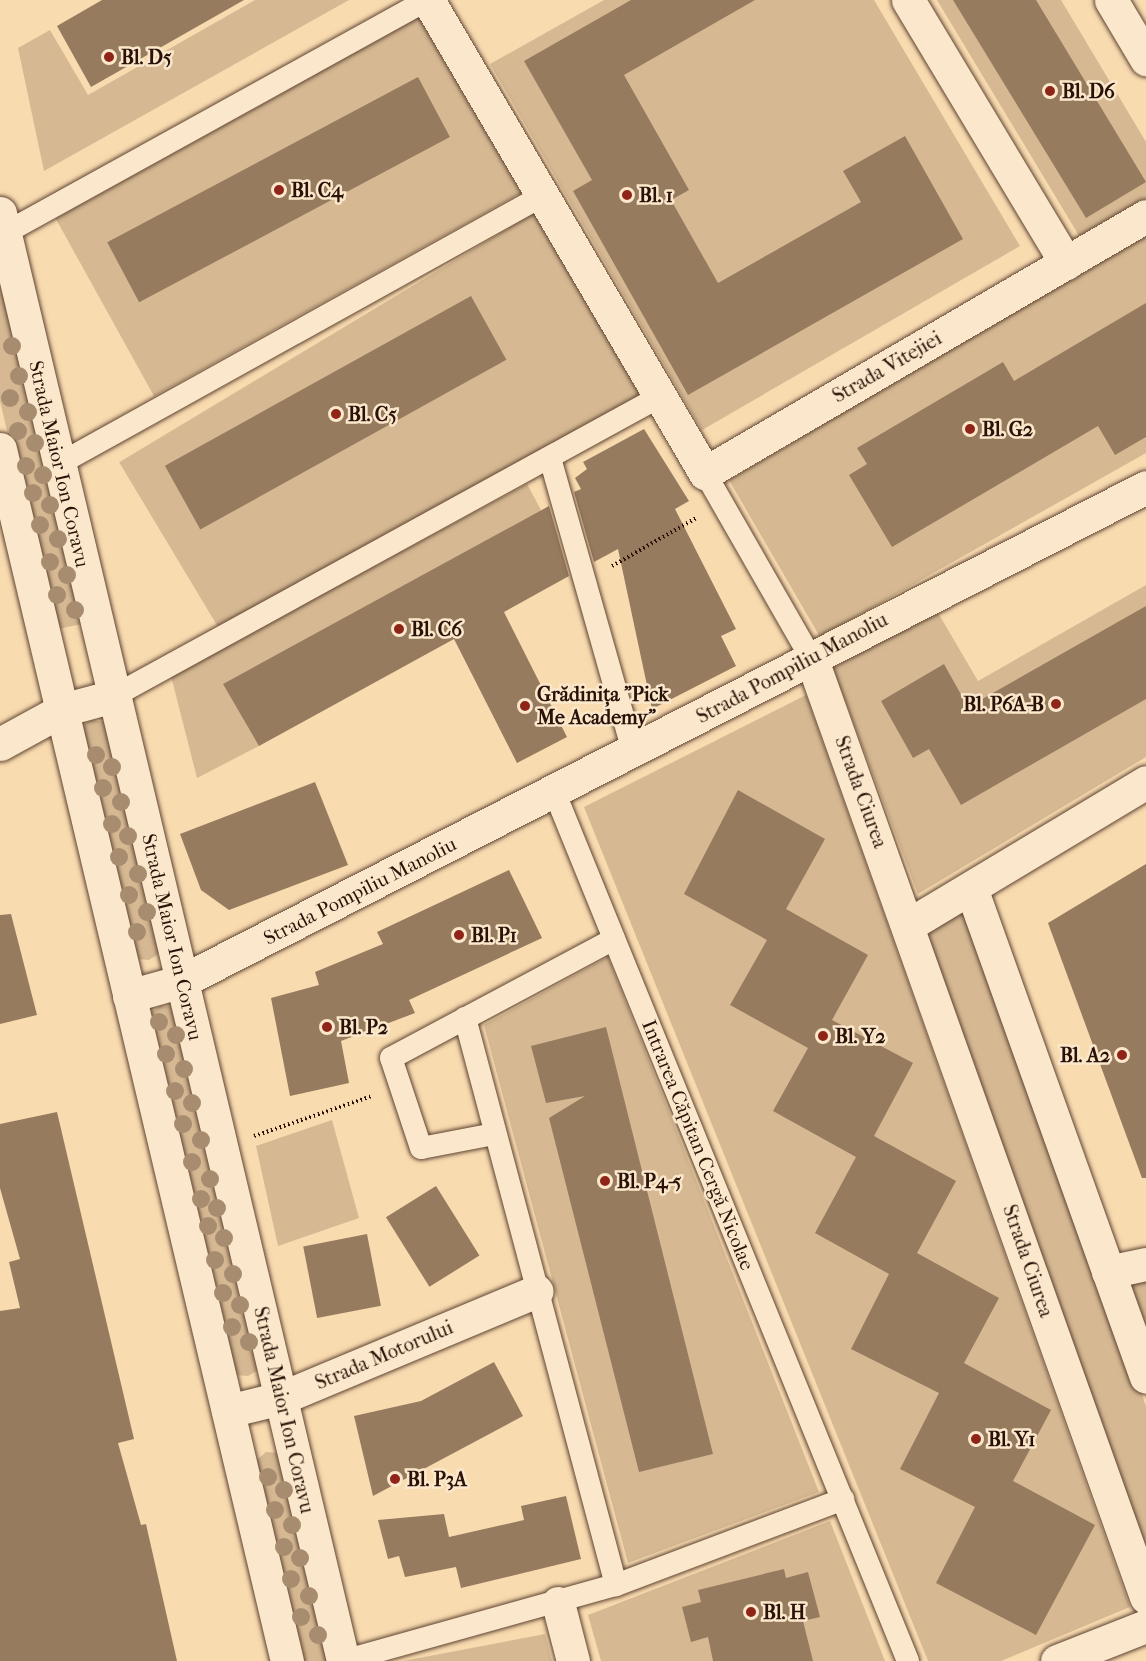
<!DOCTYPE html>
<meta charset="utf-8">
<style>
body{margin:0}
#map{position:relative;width:1146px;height:1661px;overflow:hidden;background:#f9dbb0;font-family:"IM FELL French Canon",serif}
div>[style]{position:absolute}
.green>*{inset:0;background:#d6b993;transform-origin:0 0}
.building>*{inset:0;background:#967b5f;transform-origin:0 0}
.path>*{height:4px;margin-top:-2px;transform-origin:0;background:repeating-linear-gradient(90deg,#2a1208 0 1.5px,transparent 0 4.5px)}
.roads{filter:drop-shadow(0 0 2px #5e4432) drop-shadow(0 0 2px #5e4432)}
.lane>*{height:22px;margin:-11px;padding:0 11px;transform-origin:11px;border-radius:11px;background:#fbe8cc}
.street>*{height:33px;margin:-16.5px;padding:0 16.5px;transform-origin:16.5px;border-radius:16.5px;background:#fbe8cc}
.secondary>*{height:33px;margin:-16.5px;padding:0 16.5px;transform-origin:16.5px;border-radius:16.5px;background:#fbe8cc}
.trees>*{width:18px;height:18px;margin:-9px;border-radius:50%;background:#a88c6f}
.dots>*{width:16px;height:16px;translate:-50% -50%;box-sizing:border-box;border:3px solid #fbe8cc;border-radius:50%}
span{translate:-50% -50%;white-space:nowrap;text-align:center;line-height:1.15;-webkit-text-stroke:5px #fbe8cc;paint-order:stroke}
.poi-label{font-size:20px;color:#2a1208;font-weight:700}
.left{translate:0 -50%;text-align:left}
.right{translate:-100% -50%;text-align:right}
.street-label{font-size:20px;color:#2a1208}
</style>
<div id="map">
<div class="green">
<div style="clip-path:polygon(255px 0,349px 0,44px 171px,18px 48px,50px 30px,88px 95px)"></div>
<div style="clip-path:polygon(604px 0,874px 0,1020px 246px,702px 430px,490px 64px)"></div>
<div style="clip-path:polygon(937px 0,1061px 0,1146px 142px,1146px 199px,1081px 239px)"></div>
<div style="left:423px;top:15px;width:203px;height:420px;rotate:61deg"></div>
<div style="left:534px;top:213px;width:211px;height:484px;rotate:59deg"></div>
<div style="clip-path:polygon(1146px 234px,1146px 453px,820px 637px,729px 480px)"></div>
<div style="clip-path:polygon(0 261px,86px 623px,54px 630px,0 401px)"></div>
<div style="clip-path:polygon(527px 484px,541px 510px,259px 746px,197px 778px,171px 676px)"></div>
<div style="clip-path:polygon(1146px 585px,1146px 757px,918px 894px,833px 668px,937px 611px,978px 681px)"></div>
<div style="clip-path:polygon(806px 695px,1130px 1607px,1001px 1661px,928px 1661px,584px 807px)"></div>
<div style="clip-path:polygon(91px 720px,105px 722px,160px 953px,149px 960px,136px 959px,81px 728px)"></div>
<div style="clip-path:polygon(968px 905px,1146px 1406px,1146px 1564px,926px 929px)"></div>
<div style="clip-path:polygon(608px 957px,819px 1492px,628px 1563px,484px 1025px)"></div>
<div style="clip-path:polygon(160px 1006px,174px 1007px,260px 1369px,248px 1376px,234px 1375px,149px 1014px)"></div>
<div style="clip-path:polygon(332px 1120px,359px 1218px,278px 1246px,256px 1146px)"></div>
<div style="clip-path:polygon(1146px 1271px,1146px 1354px,1118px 1277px)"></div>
<div style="clip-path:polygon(266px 1452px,279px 1453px,332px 1661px,299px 1661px,252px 1464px)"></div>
<div style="clip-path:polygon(830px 1521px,885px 1661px,601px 1661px,588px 1615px)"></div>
<div style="clip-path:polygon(545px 1634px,552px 1661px,403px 1661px)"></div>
</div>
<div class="building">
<div style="clip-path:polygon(102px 0,244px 0,91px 87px,57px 26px)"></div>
<div style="clip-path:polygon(631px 0,755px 0,624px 75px,689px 190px,671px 200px,718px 283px,861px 202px,843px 171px,905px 136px,963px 239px,688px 395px,573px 191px,592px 180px,524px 61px)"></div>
<div style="clip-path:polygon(953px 0,1036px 0,1146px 182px,1086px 218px)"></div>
<div style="left:418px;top:77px;width:68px;height:352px;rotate:62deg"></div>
<div style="left:471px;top:296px;width:73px;height:350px;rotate:61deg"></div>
<div style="clip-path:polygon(1146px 303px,1146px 437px,1115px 455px,1098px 426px,892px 547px,849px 475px,867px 464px,857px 448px,1003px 362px,1014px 381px)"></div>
<div style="clip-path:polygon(644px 429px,689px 501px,675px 509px,736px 629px,721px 636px,736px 666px,652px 709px,618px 549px,594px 562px,574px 492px,581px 489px,575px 478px,587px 469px,583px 462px)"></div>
<div style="clip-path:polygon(549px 506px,569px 576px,504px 612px,567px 737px,517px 763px,454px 639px,259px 746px,223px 684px)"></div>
<div style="clip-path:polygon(1146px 606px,1146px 699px,961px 805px,929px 749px,913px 758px,881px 701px,944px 664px,968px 707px)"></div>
<div style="clip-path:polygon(315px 782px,348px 865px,229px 910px,201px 890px,180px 834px)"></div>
<div style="clip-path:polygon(738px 790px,825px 839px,786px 909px,868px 955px,832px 1020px,913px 1063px,874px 1136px,956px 1181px,917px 1253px,999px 1298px,964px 1363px,1051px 1410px,1013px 1481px,1095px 1525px,1036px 1635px,936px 1583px,975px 1507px,900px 1469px,939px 1393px,851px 1349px,889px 1274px,815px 1233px,856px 1157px,773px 1111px,808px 1048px,730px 1005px,767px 940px,684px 894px)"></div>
<div style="clip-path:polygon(1146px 864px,1146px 1178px,1142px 1178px,1048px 923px)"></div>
<div style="clip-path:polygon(509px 870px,542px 938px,409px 1000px,415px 1013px,341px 1041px,349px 1083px,290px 1096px,271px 998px,319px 985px,315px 972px,383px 944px,377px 932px)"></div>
<div style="clip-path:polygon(11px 914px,37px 1015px,0 1024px,0 915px)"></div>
<div style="clip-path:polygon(606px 1027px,713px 1454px,639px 1472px,549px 1118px,585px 1096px,546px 1103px,531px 1046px)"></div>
<div style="clip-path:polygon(57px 1112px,134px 1439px,118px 1443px,141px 1525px,146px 1524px,177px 1661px,0 1661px,0 1311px,20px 1308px,9px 1262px,20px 1259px,0 1188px,0 1124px)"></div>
<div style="left:436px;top:1186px;width:82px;height:59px;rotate:58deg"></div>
<div style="left:367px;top:1234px;width:73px;height:65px;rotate:79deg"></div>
<div style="clip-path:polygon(494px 1362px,523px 1416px,373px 1496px,354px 1416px,421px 1401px)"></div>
<div style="clip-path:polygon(566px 1496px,581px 1559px,461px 1588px,456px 1567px,405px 1577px,399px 1556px,388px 1559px,378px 1520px,444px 1514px,449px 1537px,524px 1520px,521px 1506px)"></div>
<div style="clip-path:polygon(784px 1569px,786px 1578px,808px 1572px,820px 1617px,803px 1621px,813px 1661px,713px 1661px,708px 1637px,691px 1642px,682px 1607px,701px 1602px,698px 1590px)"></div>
</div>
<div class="path">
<div style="left:612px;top:566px;width:97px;rotate:-29.7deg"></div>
<div style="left:254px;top:1136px;width:125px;rotate:-18.7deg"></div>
</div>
<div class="roads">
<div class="lane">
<div style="left:5px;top:233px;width:482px;rotate:-28.9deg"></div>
<div style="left:550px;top:458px;width:305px;rotate:74.2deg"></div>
<div style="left:59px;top:464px;width:550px;rotate:-29.03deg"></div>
<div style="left:705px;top:473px;width:215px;rotate:60.2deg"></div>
<div style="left:114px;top:696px;width:622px;rotate:-28.75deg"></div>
<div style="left:554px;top:791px;width:939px;rotate:67.86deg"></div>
<div style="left:465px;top:1018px;width:587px;rotate:75.09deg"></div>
<div style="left:494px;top:1134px;width:74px;rotate:169.1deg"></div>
<div style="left:421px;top:1148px;width:95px;rotate:-108.4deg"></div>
<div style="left:391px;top:1058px;width:253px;rotate:-28.1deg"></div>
<div style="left:343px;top:1661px;width:283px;rotate:-15.6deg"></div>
<div style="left:616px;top:1585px;width:243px;rotate:-20.7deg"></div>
</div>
<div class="street">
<div style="left:428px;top:0;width:548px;rotate:59.65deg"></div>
<div style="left:705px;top:473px;width:510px;rotate:-30.23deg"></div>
<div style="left:908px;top:0;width:307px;rotate:59deg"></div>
<div style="left:812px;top:660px;width:995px;rotate:70.38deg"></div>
<div style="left:0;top:744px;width:71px;rotate:-28.7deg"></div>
<div style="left:971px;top:888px;width:519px;rotate:70.31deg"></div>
<div style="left:910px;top:924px;width:275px;rotate:-31deg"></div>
<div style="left:182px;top:981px;width:1083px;rotate:-27.13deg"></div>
<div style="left:1108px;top:1272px;width:39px;rotate:-12deg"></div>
<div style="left:228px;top:1411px;width:55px;rotate:-13.8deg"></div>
<div style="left:281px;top:1398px;width:277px;rotate:-22.7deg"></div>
<div style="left:558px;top:1603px;width:60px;rotate:75.5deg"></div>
<div style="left:1057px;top:1661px;width:96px;rotate:-21.5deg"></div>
</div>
<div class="secondary">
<div style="left:1111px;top:0;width:69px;rotate:59.3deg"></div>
<div style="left:0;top:213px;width:1488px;rotate:76.67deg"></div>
<div style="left:0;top:449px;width:1246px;rotate:76.68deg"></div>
<div style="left:62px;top:710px;width:54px;rotate:-15.1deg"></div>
<div style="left:129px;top:996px;width:55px;rotate:-15.8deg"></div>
</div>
</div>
<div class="trees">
<div style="left:12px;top:346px"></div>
<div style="left:19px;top:376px"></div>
<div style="left:10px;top:398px"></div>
<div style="left:28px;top:412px"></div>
<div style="left:18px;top:431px"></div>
<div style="left:35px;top:443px"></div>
<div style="left:26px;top:466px"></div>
<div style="left:43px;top:475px"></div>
<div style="left:33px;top:493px"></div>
<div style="left:50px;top:505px"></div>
<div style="left:40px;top:525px"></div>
<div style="left:58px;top:539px"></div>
<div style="left:50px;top:562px"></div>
<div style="left:67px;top:575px"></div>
<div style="left:57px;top:595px"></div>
<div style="left:75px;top:610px"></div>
<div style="left:96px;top:755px"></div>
<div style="left:112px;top:767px"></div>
<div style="left:103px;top:788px"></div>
<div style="left:121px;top:802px"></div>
<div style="left:112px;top:824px"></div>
<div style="left:128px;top:836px"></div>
<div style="left:119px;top:857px"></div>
<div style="left:138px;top:874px"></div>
<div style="left:129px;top:895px"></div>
<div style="left:147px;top:912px"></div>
<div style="left:137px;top:932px"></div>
<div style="left:159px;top:1022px"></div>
<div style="left:176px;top:1035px"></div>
<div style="left:166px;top:1054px"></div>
<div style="left:184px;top:1069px"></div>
<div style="left:175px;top:1091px"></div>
<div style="left:192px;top:1103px"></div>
<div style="left:183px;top:1124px"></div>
<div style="left:201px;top:1140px"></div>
<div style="left:192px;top:1162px"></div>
<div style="left:210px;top:1179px"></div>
<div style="left:201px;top:1199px"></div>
<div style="left:217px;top:1208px"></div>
<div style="left:208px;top:1226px"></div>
<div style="left:224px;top:1238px"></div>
<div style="left:215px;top:1260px"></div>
<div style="left:233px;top:1274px"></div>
<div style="left:223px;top:1293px"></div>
<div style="left:240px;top:1305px"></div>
<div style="left:232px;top:1327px"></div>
<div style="left:249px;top:1342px"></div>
<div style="left:268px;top:1477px"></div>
<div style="left:284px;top:1490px"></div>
<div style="left:275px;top:1510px"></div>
<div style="left:292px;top:1525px"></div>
<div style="left:284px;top:1547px"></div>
<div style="left:300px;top:1558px"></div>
<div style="left:291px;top:1579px"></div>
<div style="left:309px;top:1596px"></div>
<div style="left:301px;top:1617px"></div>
<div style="left:318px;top:1635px"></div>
</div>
<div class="dots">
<div style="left:109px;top:57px;background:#8f2418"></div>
<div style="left:1050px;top:91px;background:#8f2418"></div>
<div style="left:279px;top:190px;background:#8f2418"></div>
<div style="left:627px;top:195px;background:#8f2418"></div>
<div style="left:336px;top:414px;background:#8f2418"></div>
<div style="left:970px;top:429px;background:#8f2418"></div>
<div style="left:399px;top:629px;background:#8f2418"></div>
<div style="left:1056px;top:704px;background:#8f2418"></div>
<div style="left:525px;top:706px;background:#8f2418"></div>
<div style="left:459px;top:935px;background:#8f2418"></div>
<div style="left:327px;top:1027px;background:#8f2418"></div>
<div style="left:823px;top:1036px;background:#8f2418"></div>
<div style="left:1122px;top:1055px;background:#8f2418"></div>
<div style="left:605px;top:1181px;background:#8f2418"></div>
<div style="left:976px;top:1439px;background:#8f2418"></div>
<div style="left:395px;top:1479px;background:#8f2418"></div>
<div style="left:751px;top:1612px;background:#8f2418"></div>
</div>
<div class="poi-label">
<span class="left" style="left:121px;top:57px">Bl. D5</span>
<span class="left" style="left:1062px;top:91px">Bl. D6</span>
<span class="left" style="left:291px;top:190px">Bl. C4</span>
<span class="left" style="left:639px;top:195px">Bl. 1</span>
<span class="left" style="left:348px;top:414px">Bl. C5</span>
<span class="left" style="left:982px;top:429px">Bl. G2</span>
<span class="left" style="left:411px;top:629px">Bl. C6</span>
<span class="left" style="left:537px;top:706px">Grădinița "Pick<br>Me Academy"</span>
<span class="right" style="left:1044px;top:704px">Bl. P6A-B</span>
<span class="left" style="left:471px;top:935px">Bl. P1</span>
<span class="left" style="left:339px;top:1027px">Bl. P2</span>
<span class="left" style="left:835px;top:1036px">Bl. Y2</span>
<span class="right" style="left:1110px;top:1055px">Bl. A2</span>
<span class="left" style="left:617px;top:1181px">Bl. P4-5</span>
<span class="left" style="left:988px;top:1439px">Bl. Y1</span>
<span class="left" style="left:407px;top:1479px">Bl. P3A</span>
<span class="left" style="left:763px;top:1612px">Bl. H</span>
</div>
<div class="street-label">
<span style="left:887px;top:367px;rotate:-30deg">Strada Vitejiei</span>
<span style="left:59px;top:464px;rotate:77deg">Strada Maior Ion Coravu</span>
<span style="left:792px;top:668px;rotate:-28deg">Strada Pompiliu Manoliu</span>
<span style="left:861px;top:792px;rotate:70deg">Strada Ciurea</span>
<span style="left:360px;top:891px;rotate:-27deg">Strada Pompiliu Manoliu</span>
<span style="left:172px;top:937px;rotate:77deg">Strada Maior Ion Coravu</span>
<span style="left:698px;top:1145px;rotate:68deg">Intrarea Căpitan Cergă Nicolae</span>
<span style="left:1028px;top:1261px;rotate:71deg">Strada Ciurea</span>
<span style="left:384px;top:1355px;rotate:-23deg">Strada Motorului</span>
<span style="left:284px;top:1410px;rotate:77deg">Strada Maior Ion Coravu</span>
</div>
</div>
